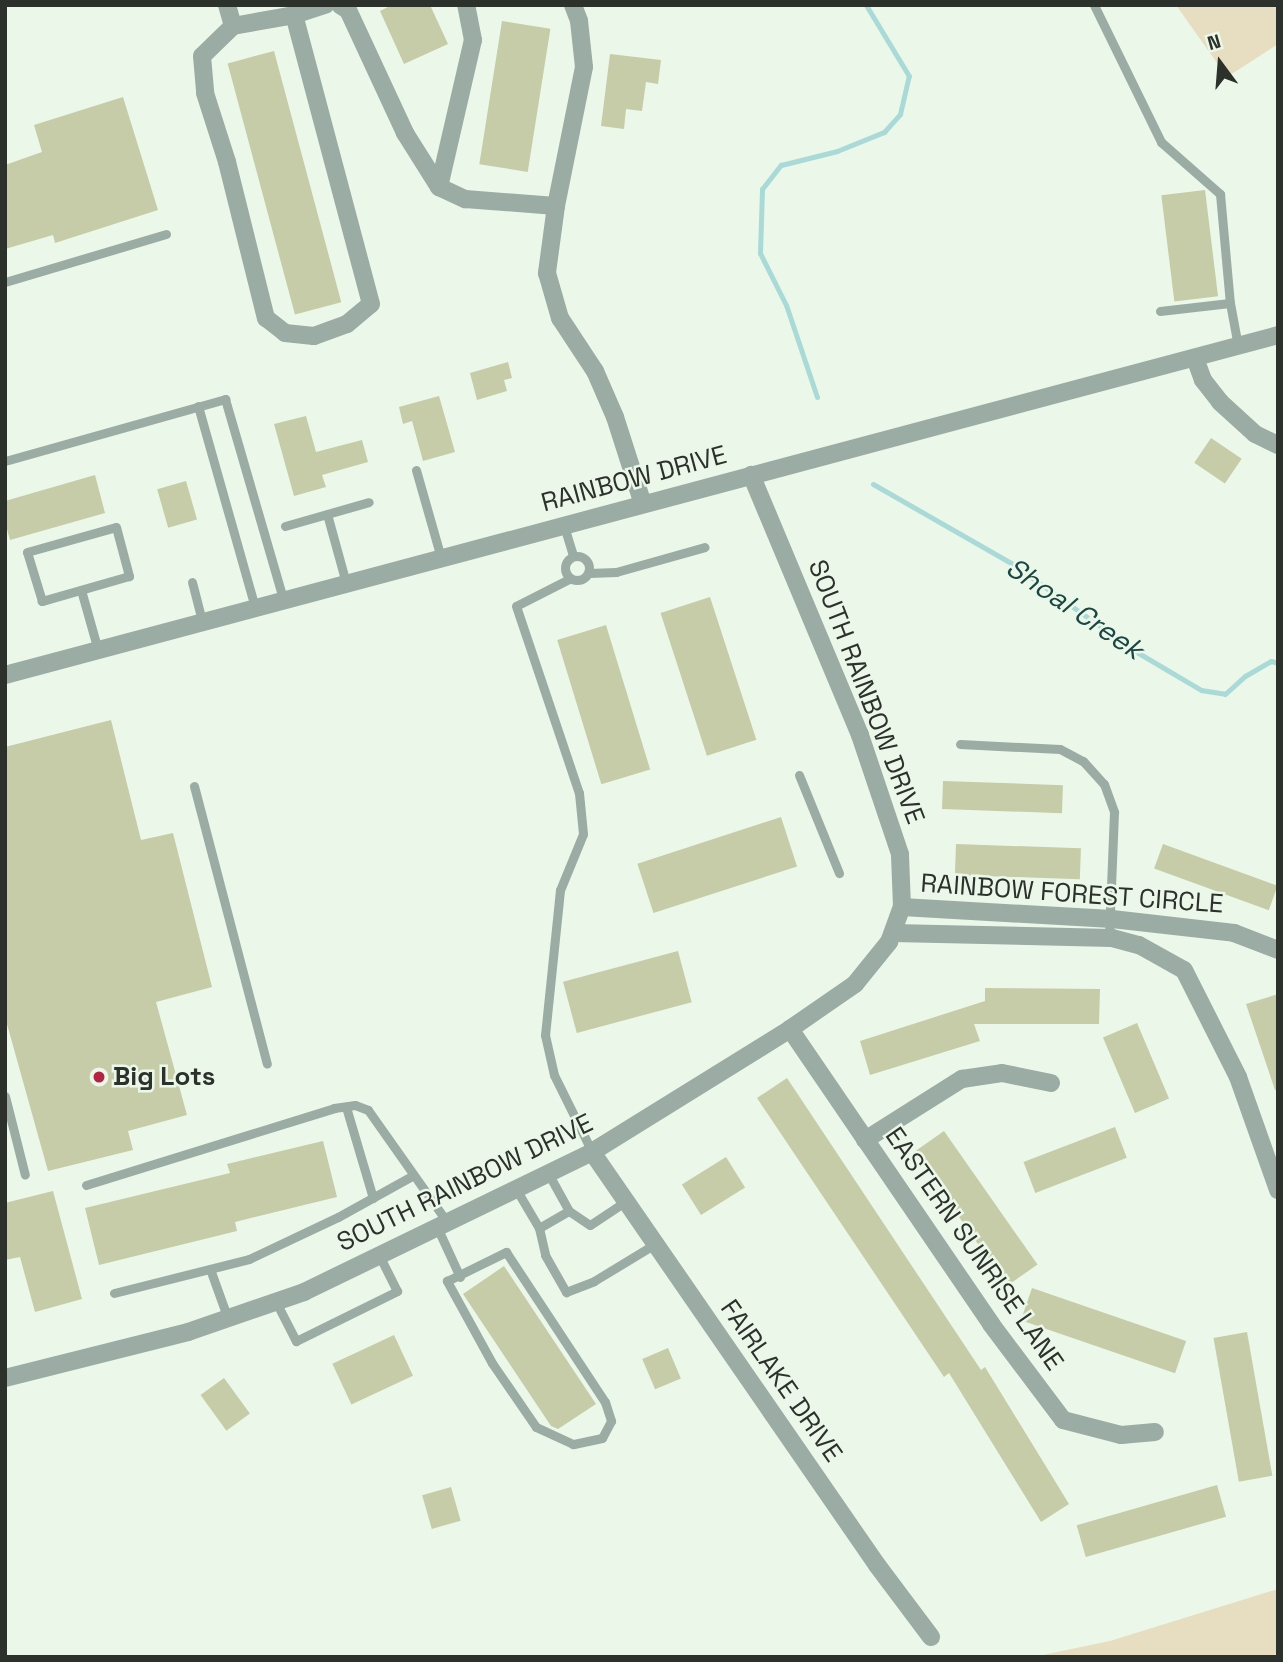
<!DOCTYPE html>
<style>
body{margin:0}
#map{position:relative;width:1283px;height:1662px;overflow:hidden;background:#ebf7e9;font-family:"Space Grotesk",sans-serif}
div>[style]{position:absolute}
.green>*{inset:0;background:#e7ddc1}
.stream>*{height:5px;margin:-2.5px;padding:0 2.5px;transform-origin:2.5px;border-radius:2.5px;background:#aadad7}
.building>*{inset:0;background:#c6cca7;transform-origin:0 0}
.service>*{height:9px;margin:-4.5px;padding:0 4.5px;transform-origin:4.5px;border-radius:4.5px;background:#9baca4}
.service>.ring{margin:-4.5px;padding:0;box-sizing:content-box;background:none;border:9px solid #9baca4;border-radius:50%}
.minor>*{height:18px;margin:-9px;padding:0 9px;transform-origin:9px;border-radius:9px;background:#9baca4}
.tertiary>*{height:18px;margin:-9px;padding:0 9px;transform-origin:9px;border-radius:9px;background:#9baca4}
.dots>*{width:19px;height:19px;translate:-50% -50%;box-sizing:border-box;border:4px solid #ebf7e9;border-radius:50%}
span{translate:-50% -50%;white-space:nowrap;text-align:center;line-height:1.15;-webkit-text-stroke:5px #ebf7e9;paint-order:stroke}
.street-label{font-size:26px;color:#2c312b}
.poi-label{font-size:26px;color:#2c312b;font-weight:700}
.left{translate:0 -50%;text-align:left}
.water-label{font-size:28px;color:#1a4644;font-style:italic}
.frame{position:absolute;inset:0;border:7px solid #2c312b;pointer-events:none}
.north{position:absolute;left:1185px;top:28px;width:70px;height:70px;-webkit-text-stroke:5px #ebf7e9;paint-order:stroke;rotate:344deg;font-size:19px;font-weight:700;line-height:28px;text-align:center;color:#2c312b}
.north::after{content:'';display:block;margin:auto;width:24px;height:32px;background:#2c312b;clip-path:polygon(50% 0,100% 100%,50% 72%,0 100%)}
</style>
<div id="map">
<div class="green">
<div style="clip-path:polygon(1176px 5px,1278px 5px,1278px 44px,1227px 77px)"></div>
<div style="clip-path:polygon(1278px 1589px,1278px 1657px,1033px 1657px,1110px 1641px)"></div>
</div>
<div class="stream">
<div style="left:817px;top:397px;width:97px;rotate:-108.6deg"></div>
<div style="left:786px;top:305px;width:58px;rotate:-116.6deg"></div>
<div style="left:760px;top:253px;width:64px;rotate:-88.2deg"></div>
<div style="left:762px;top:189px;width:31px;rotate:-52deg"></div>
<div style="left:781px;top:165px;width:58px;rotate:-14deg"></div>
<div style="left:837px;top:151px;width:51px;rotate:-22deg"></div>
<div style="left:884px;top:132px;width:24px;rotate:-48deg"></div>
<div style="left:900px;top:114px;width:39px;rotate:-77deg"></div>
<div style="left:909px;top:76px;width:83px;rotate:-121.2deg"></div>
<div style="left:873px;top:484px;width:159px;rotate:29.8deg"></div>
<div style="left:1011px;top:563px;width:152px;rotate:35.4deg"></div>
<div style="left:1135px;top:651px;width:77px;rotate:30.6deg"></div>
<div style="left:1201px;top:690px;width:24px;rotate:9deg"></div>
<div style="left:1225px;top:694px;width:27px;rotate:-42deg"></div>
<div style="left:1245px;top:676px;width:30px;rotate:-30deg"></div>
<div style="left:1271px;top:661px;width:7px;rotate:16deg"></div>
</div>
<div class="building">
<div style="clip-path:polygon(392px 5px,430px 5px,448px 44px,404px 64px,380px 11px)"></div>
<div style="left:502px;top:21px;width:49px;height:145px;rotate:9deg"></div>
<div style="left:274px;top:51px;width:260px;height:48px;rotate:75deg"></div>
<div style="clip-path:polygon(610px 54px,661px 60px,658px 84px,646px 82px,642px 111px,626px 109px,624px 129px,601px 126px)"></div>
<div style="clip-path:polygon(123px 97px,158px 210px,55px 243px,53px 235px,5px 249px,5px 165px,42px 152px,34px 125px)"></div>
<div style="left:1205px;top:190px;width:107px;height:44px;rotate:83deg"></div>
<div style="clip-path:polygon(508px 362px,512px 378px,504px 380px,507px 391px,477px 400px,470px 373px)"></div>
<div style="clip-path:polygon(439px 396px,455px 452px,423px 461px,412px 421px,403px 424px,399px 407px)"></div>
<div style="clip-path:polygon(306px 416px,316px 452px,362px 440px,368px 462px,322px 475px,326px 487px,294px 496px,274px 424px)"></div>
<div style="left:1211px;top:438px;width:37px;height:30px;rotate:34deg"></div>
<div style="clip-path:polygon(95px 475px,105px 513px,10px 540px,5px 522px,5px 501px)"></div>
<div style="left:186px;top:481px;width:40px;height:30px;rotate:74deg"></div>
<div style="left:710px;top:597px;width:150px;height:52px;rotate:72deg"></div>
<div style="left:606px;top:625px;width:151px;height:51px;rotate:73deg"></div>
<div style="clip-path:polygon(111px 720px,141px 840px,173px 833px,212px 987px,156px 1002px,187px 1115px,128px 1131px,133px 1150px,48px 1171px,5px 1017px,5px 747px)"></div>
<div style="left:943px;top:781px;width:120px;height:28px;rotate:2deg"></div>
<div style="left:781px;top:817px;width:52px;height:151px;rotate:72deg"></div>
<div style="left:956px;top:844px;width:125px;height:31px;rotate:2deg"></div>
<div style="left:1163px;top:844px;width:122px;height:26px;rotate:20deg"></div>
<div style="left:678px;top:951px;width:53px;height:119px;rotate:75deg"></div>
<div style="clip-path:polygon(985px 988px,1100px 989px,1099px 1024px,974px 1024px,980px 1041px,870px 1075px,860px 1041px,985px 1001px)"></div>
<div style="clip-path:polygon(1278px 994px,1278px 1090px,1275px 1090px,1246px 1004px)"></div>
<div style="left:1137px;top:1023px;width:82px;height:37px;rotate:67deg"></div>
<div style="clip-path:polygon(787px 1078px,981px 1370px,985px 1367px,1069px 1504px,1041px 1522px,949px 1373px,944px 1377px,757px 1098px)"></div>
<div style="left:1115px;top:1127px;width:33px;height:98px;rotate:69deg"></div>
<div style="left:944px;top:1131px;width:163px;height:37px;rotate:55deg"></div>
<div style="clip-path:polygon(323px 1141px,337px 1197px,235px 1222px,237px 1231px,99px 1265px,85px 1208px,230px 1173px,227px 1164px)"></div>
<div style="left:726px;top:1157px;width:36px;height:52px;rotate:58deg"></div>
<div style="clip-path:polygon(53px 1191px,82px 1299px,35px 1312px,20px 1257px,5px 1260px,5px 1203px)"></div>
<div style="clip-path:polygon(504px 1266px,596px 1404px,558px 1429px,551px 1426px,463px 1294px)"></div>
<div style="left:1032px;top:1288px;width:163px;height:34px;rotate:19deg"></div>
<div style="left:1247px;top:1332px;width:146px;height:34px;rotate:80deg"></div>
<div style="left:394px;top:1335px;width:45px;height:68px;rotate:65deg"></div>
<div style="left:668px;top:1348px;width:33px;height:28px;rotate:67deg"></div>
<div style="left:224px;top:1378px;width:44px;height:29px;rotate:54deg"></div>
<div style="left:1217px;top:1485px;width:33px;height:146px;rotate:74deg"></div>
<div style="left:451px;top:1487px;width:35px;height:30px;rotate:74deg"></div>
</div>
<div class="service">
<div style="left:1094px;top:5px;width:153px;rotate:63.9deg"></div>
<div style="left:1161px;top:142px;width:79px;rotate:41.4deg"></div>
<div style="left:1220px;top:194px;width:109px;rotate:84.8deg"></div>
<div style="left:1230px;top:303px;width:44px;rotate:79.5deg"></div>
<div style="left:5px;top:282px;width:168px;rotate:-16.6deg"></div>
<div style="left:1160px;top:311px;width:70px;rotate:-6.5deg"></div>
<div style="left:198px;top:406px;width:209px;rotate:74.2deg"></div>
<div style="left:5px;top:461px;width:229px;rotate:-15.7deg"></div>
<div style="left:225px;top:399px;width:208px;rotate:73.8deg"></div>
<div style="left:416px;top:470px;width:91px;rotate:74.1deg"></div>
<div style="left:327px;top:514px;width:72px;rotate:74.6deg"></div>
<div style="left:285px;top:526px;width:87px;rotate:-15.9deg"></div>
<div style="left:564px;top:526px;width:31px;rotate:73deg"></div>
<div style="left:116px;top:527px;width:51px;rotate:75.1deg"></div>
<div style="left:129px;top:576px;width:91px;rotate:164deg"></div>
<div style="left:42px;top:601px;width:51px;rotate:-107deg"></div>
<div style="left:27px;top:552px;width:92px;rotate:-15.7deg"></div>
<div class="ring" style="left:565px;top:556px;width:15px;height:15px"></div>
<div style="left:589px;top:573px;width:27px;rotate:-2deg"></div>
<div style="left:616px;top:572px;width:92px;rotate:-15.7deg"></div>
<div style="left:569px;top:579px;width:59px;rotate:153deg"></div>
<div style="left:516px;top:606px;width:197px;rotate:71.4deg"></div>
<div style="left:579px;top:793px;width:41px;rotate:84.4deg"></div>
<div style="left:583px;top:834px;width:61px;rotate:112.3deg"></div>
<div style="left:560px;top:890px;width:146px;rotate:95.9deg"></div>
<div style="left:545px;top:1035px;width:41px;rotate:77.3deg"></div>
<div style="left:554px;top:1075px;width:86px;rotate:63.7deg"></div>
<div style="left:192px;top:582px;width:40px;rotate:75.6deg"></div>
<div style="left:81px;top:590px;width:62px;rotate:74.2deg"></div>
<div style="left:960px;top:744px;width:100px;rotate:2.9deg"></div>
<div style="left:1060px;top:749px;width:26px;rotate:28deg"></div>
<div style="left:1083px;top:761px;width:31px;rotate:48deg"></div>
<div style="left:1104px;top:784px;width:30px;rotate:70deg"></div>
<div style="left:1114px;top:812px;width:126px;rotate:92.3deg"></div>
<div style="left:799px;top:775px;width:106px;rotate:67.8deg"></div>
<div style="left:194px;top:786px;width:287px;rotate:75.3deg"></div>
<div style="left:5px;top:1096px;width:81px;rotate:75.8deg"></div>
<div style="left:346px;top:1107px;width:95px;rotate:73.5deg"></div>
<div style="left:548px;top:1173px;width:43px;rotate:61.1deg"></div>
<div style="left:569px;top:1211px;width:25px;rotate:34deg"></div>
<div style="left:590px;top:1225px;width:43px;rotate:-33.7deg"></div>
<div style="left:86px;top:1185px;width:260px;rotate:-17.2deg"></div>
<div style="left:334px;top:1108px;width:21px;rotate:-8deg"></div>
<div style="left:355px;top:1105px;width:14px;rotate:21deg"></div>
<div style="left:368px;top:1110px;width:137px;rotate:54.8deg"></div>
<div style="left:516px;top:1189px;width:45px;rotate:59.5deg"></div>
<div style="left:539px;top:1228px;width:28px;rotate:77deg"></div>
<div style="left:545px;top:1255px;width:43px;rotate:60.4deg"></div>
<div style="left:566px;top:1292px;width:30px;rotate:-21deg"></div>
<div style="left:594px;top:1281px;width:71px;rotate:-31.2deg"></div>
<div style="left:437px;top:1227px;width:55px;rotate:65.3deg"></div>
<div style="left:539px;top:1228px;width:34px;rotate:-30deg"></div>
<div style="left:506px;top:1252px;width:180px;rotate:56.6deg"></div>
<div style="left:605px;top:1402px;width:20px;rotate:72deg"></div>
<div style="left:611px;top:1421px;width:19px;rotate:118deg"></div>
<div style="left:602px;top:1438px;width:30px;rotate:168deg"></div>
<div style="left:573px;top:1444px;width:41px;rotate:-155.3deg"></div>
<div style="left:536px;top:1427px;width:78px;rotate:-124.5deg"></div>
<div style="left:492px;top:1363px;width:94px;rotate:-118.8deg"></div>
<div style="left:447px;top:1281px;width:66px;rotate:-26.2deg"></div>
<div style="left:210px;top:1269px;width:53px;rotate:70.2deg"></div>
<div style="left:114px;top:1293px;width:139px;rotate:-14.1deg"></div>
<div style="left:249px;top:1259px;width:98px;rotate:-25.3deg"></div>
<div style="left:338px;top:1217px;width:85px;rotate:-29deg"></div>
<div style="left:276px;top:1302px;width:44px;rotate:62.9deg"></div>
<div style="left:296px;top:1341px;width:113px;rotate:-26.3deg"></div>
<div style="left:397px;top:1291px;width:40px;rotate:-116.6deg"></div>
</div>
<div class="minor">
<div style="left:227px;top:5px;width:22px;rotate:74deg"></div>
<div style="left:233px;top:26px;width:43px;rotate:135.9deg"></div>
<div style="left:202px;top:56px;width:37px;rotate:85deg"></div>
<div style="left:205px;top:93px;width:72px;rotate:72.3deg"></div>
<div style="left:227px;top:162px;width:161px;rotate:76deg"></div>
<div style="left:266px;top:318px;width:24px;rotate:38deg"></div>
<div style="left:285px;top:333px;width:29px;rotate:6deg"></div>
<div style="left:314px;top:336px;width:35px;rotate:-20deg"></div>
<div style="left:347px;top:324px;width:31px;rotate:-40deg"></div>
<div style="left:371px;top:304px;width:299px;rotate:-104.9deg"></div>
<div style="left:340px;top:5px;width:9px;rotate:32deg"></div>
<div style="left:348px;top:10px;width:136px;rotate:65.1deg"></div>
<div style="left:405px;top:133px;width:64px;rotate:57.8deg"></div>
<div style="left:439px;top:187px;width:29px;rotate:25deg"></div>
<div style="left:465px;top:199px;width:91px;rotate:4.4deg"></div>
<div style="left:573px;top:5px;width:17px;rotate:69deg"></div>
<div style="left:579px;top:21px;width:46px;rotate:83.8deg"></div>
<div style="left:584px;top:67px;width:142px;rotate:101.4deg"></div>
<div style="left:556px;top:206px;width:68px;rotate:97.7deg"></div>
<div style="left:547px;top:273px;width:47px;rotate:73.9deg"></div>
<div style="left:560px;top:318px;width:64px;rotate:56.6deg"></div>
<div style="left:595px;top:371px;width:50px;rotate:66.5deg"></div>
<div style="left:615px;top:417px;width:91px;rotate:72.2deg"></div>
<div style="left:233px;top:26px;width:62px;rotate:-10.2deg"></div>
<div style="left:294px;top:15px;width:33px;rotate:-18deg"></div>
<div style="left:439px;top:187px;width:151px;rotate:-77deg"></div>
<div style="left:473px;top:40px;width:36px;rotate:-101deg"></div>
<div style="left:1195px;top:358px;width:23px;rotate:70deg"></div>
<div style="left:1203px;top:380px;width:28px;rotate:52deg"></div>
<div style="left:1220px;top:402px;width:47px;rotate:42.4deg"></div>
<div style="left:1255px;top:434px;width:25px;rotate:26deg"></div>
<div style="left:902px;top:907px;width:210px;rotate:3.3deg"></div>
<div style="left:1112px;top:919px;width:123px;rotate:6.5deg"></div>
<div style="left:1234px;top:933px;width:47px;rotate:21.1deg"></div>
<div style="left:893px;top:933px;width:219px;rotate:1.3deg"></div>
<div style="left:1112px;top:938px;width:28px;rotate:15deg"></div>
<div style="left:1139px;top:945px;width:51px;rotate:29.1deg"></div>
<div style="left:1184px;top:970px;width:120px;rotate:63.2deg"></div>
<div style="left:1238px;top:1077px;width:120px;rotate:70.5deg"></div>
<div style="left:790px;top:1029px;width:357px;rotate:55.7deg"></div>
<div style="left:991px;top:1324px;width:120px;rotate:53.1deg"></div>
<div style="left:1063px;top:1420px;width:60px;rotate:14.5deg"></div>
<div style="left:1121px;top:1435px;width:34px;rotate:-5deg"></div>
<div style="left:865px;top:1140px;width:115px;rotate:-32.2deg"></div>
<div style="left:962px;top:1079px;width:40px;rotate:-8.5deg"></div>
<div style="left:1002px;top:1073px;width:50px;rotate:11.5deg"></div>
<div style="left:592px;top:1152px;width:502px;rotate:55.39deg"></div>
<div style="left:877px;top:1565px;width:90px;rotate:53.1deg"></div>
<div style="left:5px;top:1378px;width:189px;rotate:-14.1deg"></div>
<div style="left:188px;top:1332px;width:123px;rotate:-19deg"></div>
<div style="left:304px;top:1292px;width:320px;rotate:-25.9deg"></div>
<div style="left:592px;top:1152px;width:233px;rotate:-31.8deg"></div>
<div style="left:790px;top:1029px;width:79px;rotate:-34.7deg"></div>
<div style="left:855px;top:984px;width:54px;rotate:-51deg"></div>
<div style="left:889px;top:942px;width:37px;rotate:-70deg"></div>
<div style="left:902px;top:907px;width:53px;rotate:-92.2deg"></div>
<div style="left:900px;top:854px;width:126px;rotate:-108.6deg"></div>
<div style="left:860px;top:735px;width:282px;rotate:-112.7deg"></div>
</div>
<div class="tertiary">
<div style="left:5px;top:675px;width:1318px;rotate:-14.95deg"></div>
</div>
<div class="dots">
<div style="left:99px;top:1077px;background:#b52343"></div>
</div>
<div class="street-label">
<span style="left:634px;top:479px;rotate:-15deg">RAINBOW DRIVE</span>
<span style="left:866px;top:692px;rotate:69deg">SOUTH RAINBOW DRIVE</span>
<span style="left:1072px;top:894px;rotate:4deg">RAINBOW FOREST CIRCLE</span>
<span style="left:465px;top:1183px;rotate:-26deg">SOUTH RAINBOW DRIVE</span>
<span style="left:974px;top:1249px;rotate:55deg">EASTERN SUNRISE LANE</span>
<span style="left:781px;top:1381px;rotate:55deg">FAIRLAKE DRIVE</span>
</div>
<div class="poi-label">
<span class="left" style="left:113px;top:1077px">Big Lots</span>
</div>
<div class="water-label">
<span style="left:1075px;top:608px;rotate:34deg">Shoal Creek</span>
</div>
<div class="frame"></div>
<div class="north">N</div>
</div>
